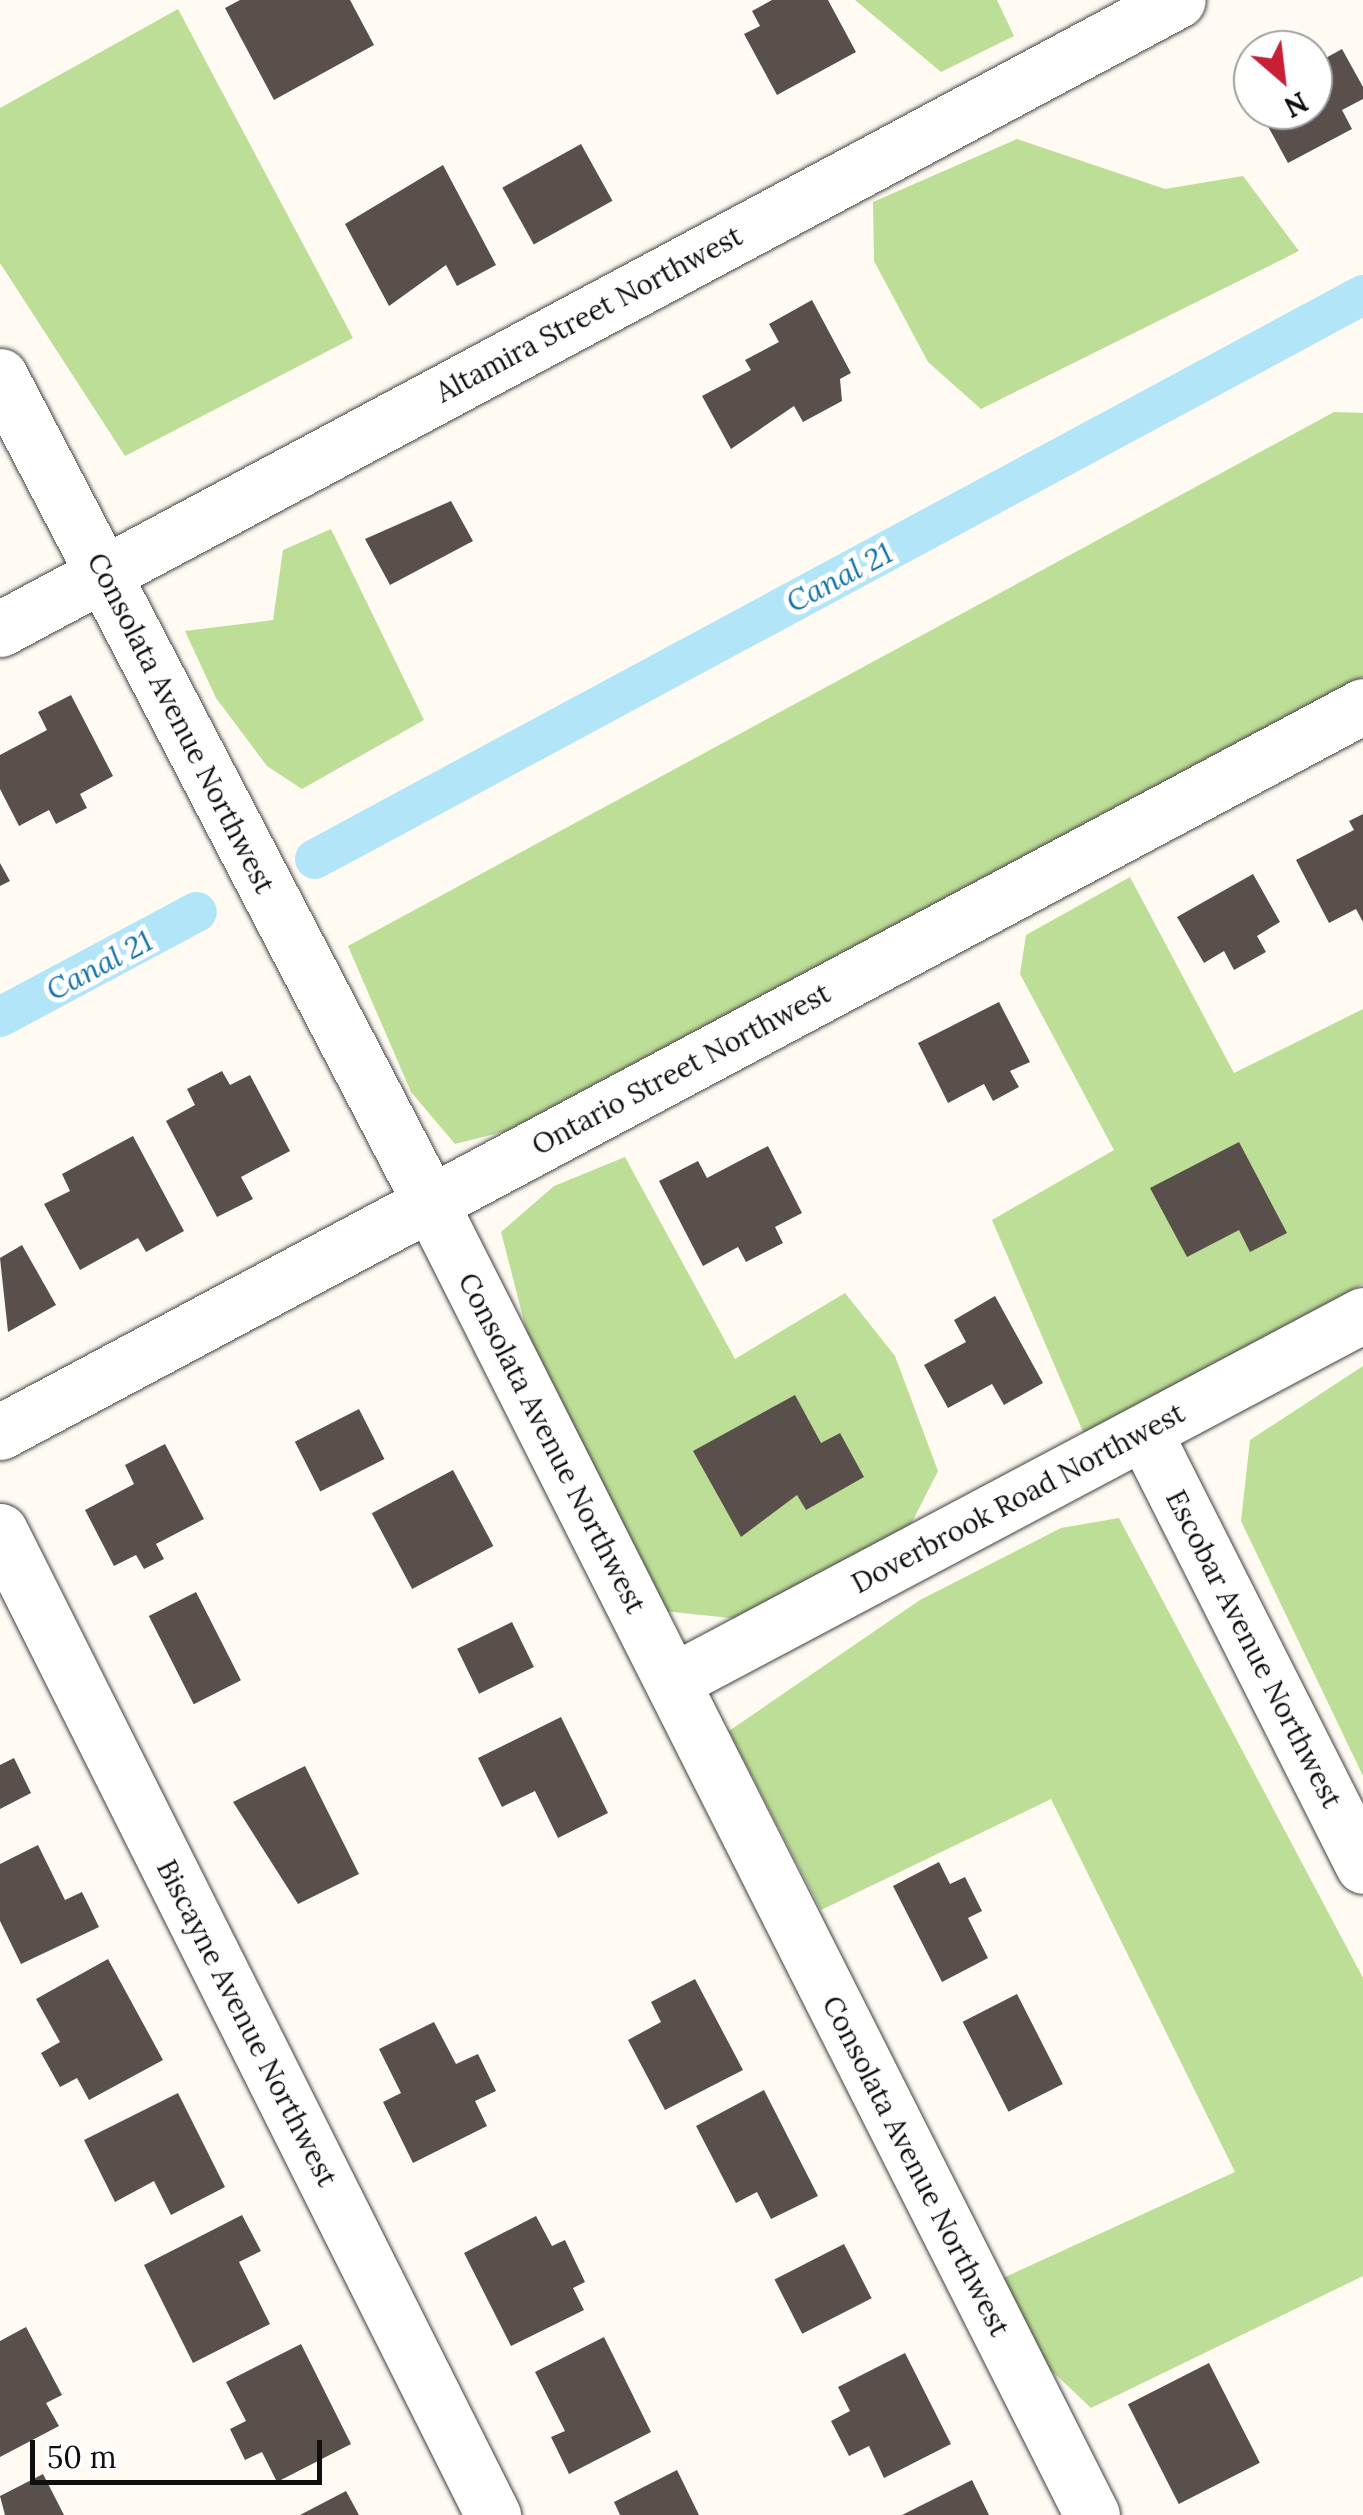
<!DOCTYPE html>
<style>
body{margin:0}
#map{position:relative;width:1363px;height:2515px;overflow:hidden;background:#fffbf2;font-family:Lora,serif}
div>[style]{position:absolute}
.forest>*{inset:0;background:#bdde97}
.canal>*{height:40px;margin:-20px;padding:0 20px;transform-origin:20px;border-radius:20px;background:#b3e5f9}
.building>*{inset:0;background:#594f4b;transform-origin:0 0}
.roads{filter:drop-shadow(0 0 2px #424242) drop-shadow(0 0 2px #424242)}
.minor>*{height:55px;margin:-27.5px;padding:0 27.5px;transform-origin:27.5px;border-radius:27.5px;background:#fff}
span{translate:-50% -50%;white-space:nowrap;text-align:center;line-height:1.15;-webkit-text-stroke:10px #fff;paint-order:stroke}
.street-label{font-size:28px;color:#0f0f0f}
.water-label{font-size:30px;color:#1173a8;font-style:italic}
.north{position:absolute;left:1233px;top:30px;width:100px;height:100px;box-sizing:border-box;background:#fff;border:2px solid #9f9f9f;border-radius:50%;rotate:152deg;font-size:28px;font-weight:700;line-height:40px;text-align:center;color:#0f0f0f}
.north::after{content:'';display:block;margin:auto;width:35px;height:45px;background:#c72036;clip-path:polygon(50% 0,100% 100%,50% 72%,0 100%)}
.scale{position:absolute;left:30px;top:2440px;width:292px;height:45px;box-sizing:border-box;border:5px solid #0f0f0f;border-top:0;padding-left:12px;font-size:30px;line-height:35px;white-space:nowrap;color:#0f0f0f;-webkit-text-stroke:8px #fff;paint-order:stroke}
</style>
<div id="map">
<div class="forest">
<div style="clip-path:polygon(855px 0,997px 0,1014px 36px,941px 72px)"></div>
<div style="clip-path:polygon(178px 9px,353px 338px,125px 456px,0 263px,0 108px)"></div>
<div style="clip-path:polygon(1017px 139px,1165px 189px,1243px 176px,1299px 251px,981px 409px,928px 362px,874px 261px,873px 202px)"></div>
<div style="clip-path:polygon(1334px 412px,1363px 413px,1363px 677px,507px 1131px,455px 1144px,411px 1092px,348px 946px)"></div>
<div style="clip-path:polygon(331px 529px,424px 720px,302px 789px,267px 766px,216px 698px,185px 631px,273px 620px,283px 550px)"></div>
<div style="clip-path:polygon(1130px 877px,1234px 1073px,1363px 1009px,1363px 1284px,1084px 1434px,992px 1220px,1114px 1150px,1020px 974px,1026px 935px)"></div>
<div style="clip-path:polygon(625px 1157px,735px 1359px,845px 1293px,895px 1356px,938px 1471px,911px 1524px,739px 1619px,664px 1611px,532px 1352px,501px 1232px,554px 1186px)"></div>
<div style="clip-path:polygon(1363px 1366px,1363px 1776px,1241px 1521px,1250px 1440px)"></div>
<div style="clip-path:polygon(1119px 1518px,1363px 1978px,1363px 2276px,1091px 2408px,1036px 2356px,1003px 2278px,1235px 2172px,1051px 1799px,821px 1910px,729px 1731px,920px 1600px,1061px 1528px)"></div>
</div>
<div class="canal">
<div style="left:315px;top:859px;width:1190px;rotate:-28.29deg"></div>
<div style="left:0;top:1017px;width:223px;rotate:-28.1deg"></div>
</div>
<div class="building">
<div style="clip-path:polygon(240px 0,350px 0,374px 45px,274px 100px,225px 8px)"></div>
<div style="clip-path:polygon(772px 0,828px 0,856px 52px,777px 95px,744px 34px,760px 26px,752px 11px)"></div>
<div style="clip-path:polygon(1285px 40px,1291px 50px,1268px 50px)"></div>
<div style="clip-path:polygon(1342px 49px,1363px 87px,1363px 99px,1342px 110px,1352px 129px,1288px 163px,1259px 110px,1313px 110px,1313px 65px)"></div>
<div style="clip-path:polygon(1253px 58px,1253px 98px,1236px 67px)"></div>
<div style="left:581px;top:144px;width:65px;height:90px;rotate:61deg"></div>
<div style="clip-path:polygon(443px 165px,496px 265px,457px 286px,446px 265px,389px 306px,345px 224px)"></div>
<div style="clip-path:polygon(812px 300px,851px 373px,840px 379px,842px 401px,803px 422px,794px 406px,731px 449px,702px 396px,751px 370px,745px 360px,779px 342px,769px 324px)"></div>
<div style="clip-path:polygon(451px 501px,473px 541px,390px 585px,365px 539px)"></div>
<div style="clip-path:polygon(71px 695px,113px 776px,80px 794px,87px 808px,56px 824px,49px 810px,19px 826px,0 789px,0 755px,47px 730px,38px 712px)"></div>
<div style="clip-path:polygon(1363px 814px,1363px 922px,1356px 909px,1329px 923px,1296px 860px,1354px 830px,1349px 821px)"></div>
<div style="clip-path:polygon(0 863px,10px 881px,0 886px)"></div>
<div style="clip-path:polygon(1253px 874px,1280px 922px,1257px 936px,1266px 952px,1234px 970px,1224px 951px,1204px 963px,1177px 917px)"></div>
<div style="clip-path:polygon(999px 1002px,1030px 1062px,1010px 1071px,1019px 1087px,993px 1101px,984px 1084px,948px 1103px,918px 1043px)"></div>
<div style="clip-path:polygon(222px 1071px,230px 1085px,250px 1075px,290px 1151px,241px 1177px,253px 1199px,217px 1217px,166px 1121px,195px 1105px,187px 1089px)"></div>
<div style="clip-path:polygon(133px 1136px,184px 1231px,146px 1252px,138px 1238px,80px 1270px,44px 1204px,70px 1191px,62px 1174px)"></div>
<div style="clip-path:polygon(1239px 1142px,1287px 1233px,1250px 1252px,1239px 1230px,1187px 1257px,1150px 1188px)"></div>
<div style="clip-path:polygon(768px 1146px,802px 1213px,775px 1227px,783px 1243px,746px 1262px,738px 1247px,703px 1266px,659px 1181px,698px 1161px,707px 1178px)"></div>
<div style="clip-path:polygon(22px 1245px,56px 1305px,8px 1332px,0 1258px)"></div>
<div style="clip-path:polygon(995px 1296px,1043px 1383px,1004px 1405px,992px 1384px,948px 1408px,924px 1365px,966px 1342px,954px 1320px)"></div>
<div style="clip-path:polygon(795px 1395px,821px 1443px,840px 1433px,864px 1477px,806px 1510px,797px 1495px,741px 1537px,693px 1451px)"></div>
<div style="left:359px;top:1409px;width:56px;height:72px;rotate:63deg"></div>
<div style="clip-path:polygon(165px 1444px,204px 1519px,156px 1544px,164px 1559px,144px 1569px,136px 1555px,114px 1566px,85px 1510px,134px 1484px,125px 1465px)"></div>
<div style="left:453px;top:1470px;width:86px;height:92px;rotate:62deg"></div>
<div style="left:196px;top:1592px;width:99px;height:53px;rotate:63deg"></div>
<div style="left:512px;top:1622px;width:50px;height:61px;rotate:64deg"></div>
<div style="clip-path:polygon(561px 1717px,608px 1813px,558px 1838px,535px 1791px,502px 1807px,478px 1758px)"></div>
<div style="clip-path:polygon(14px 1758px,31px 1793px,0 1809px,0 1765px)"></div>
<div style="clip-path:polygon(305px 1766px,359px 1874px,298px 1904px,233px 1802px)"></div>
<div style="clip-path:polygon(38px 1845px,65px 1900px,82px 1892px,99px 1927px,21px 1964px,0 1921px,0 1864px)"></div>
<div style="clip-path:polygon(939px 1862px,950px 1884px,965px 1877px,982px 1911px,968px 1918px,988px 1958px,942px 1982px,893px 1886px)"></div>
<div style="clip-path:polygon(108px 1959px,163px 2060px,89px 2100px,77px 2078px,60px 2087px,41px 2053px,60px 2042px,36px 1999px)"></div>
<div style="clip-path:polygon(695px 1979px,743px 2070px,665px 2110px,628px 2040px,661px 2022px,651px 2002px)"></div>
<div style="left:1017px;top:1994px;width:101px;height:61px;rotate:63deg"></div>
<div style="clip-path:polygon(434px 2022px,456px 2064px,478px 2054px,496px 2091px,475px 2101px,487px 2126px,413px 2163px,383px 2102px,401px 2093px,379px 2049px)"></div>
<div style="clip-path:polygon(764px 2090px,818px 2196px,771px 2219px,757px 2192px,736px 2203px,696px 2126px)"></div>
<div style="clip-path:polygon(178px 2093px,225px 2187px,171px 2215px,154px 2181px,115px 2202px,84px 2140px)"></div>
<div style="clip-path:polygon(242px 2215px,261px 2251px,239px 2262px,270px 2324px,193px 2363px,144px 2265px)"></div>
<div style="clip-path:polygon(536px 2216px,552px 2246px,565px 2240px,585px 2282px,573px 2288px,584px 2310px,511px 2346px,464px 2253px)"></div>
<div style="left:844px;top:2244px;width:61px;height:78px;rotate:63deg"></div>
<div style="clip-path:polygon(26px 2327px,62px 2395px,46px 2403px,59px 2426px,0 2457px,0 2341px)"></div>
<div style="clip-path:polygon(604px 2337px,651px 2432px,569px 2474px,551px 2437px,565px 2431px,535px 2372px)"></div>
<div style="clip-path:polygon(301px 2344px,351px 2444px,277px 2482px,262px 2452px,245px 2460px,230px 2429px,246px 2421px,226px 2382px)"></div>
<div style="clip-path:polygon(905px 2353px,951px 2444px,884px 2478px,869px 2446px,849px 2456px,831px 2421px,850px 2411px,838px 2387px)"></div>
<div style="left:1209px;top:2363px;width:112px;height:91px;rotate:63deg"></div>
<div style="clip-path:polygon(677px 2470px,699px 2515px,620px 2515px,614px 2502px)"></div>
<div style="clip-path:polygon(43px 2474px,64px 2515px,5px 2515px,0 2496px)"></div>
<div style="clip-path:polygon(972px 2480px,989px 2515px,902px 2515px)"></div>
<div style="clip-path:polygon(346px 2491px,359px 2515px,300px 2515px)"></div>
</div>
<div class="roads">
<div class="minor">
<div style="left:0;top:376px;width:931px;rotate:62.5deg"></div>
<div style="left:430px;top:1202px;width:1470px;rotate:63.24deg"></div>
<div style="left:0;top:629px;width:1335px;rotate:-28.1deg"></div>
<div style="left:0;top:1432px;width:1544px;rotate:-28.04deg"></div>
<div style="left:1144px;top:1432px;width:486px;rotate:63.2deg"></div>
<div style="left:0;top:1531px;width:1101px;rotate:63.39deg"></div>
<div style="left:673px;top:1681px;width:781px;rotate:-27.94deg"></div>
</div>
</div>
<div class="street-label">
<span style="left:589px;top:314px;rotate:-28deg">Altamira Street Northwest</span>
<span style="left:181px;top:723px;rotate:63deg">Consolata Avenue Northwest</span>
<span style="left:681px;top:1069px;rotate:-28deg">Ontario Street Northwest</span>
<span style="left:552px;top:1443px;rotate:63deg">Consolata Avenue Northwest</span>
<span style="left:1018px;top:1498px;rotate:-28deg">Doverbrook Road Northwest</span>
<span style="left:1254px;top:1649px;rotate:63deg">Escobar Avenue Northwest</span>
<span style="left:247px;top:2023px;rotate:63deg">Biscayne Avenue Northwest</span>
<span style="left:916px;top:2166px;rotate:63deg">Consolata Avenue Northwest</span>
</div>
<div class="water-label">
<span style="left:839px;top:577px;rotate:-28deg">Canal 21</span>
<span style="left:99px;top:965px;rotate:-28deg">Canal 21</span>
</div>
<div class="north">N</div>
<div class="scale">50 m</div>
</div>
